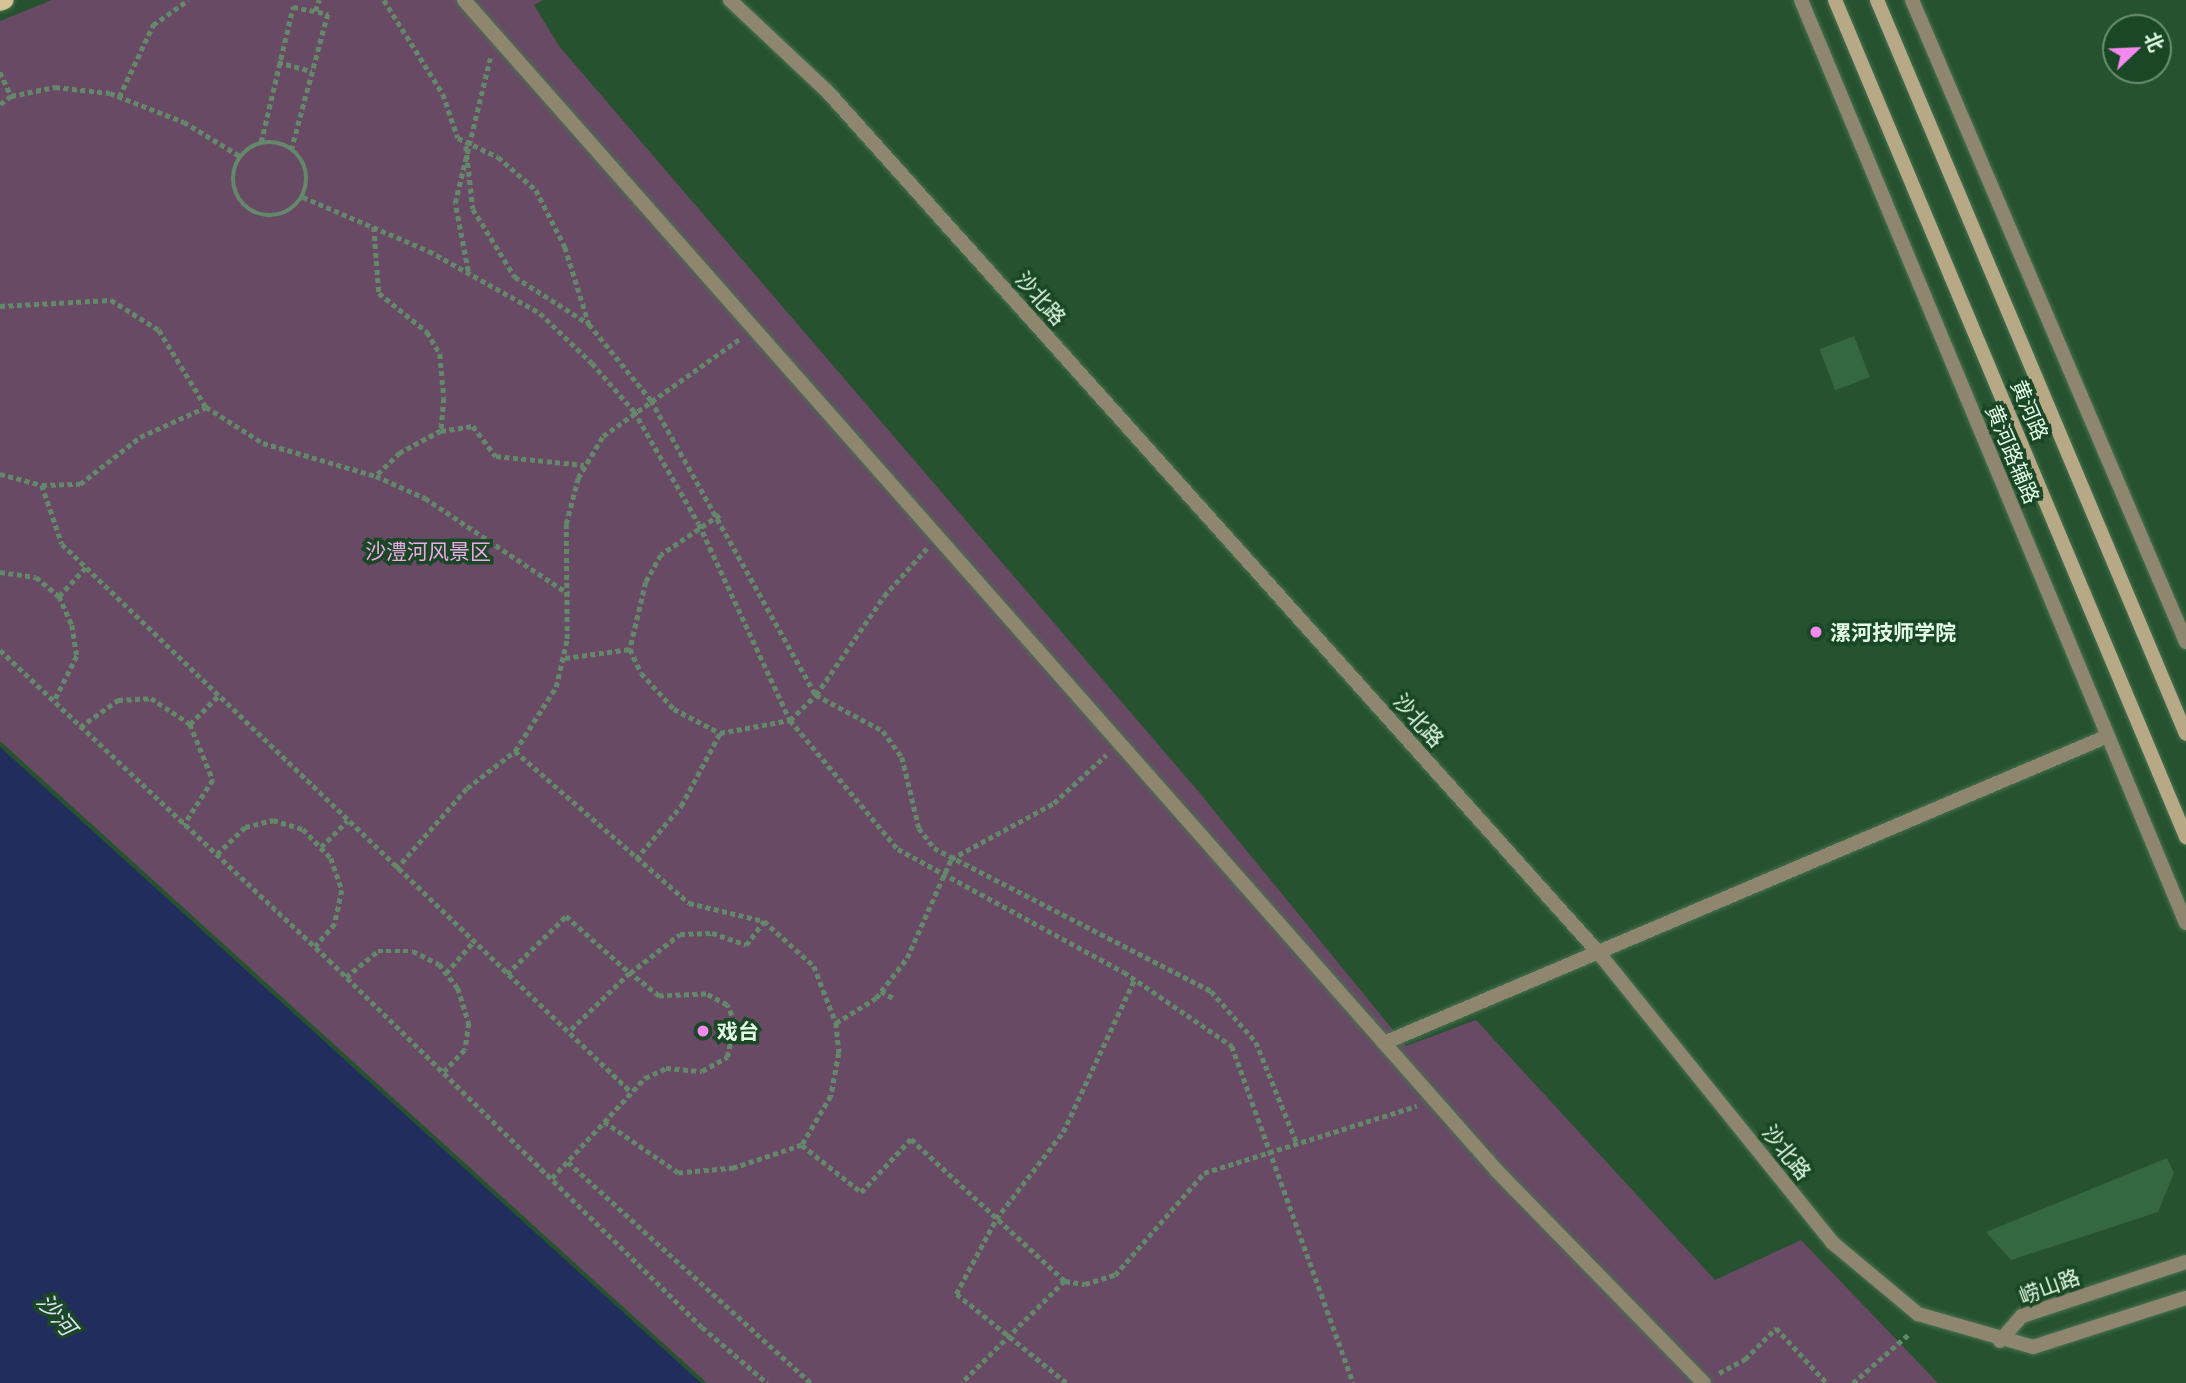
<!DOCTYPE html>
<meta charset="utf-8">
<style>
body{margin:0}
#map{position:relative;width:2186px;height:1383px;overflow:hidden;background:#26522f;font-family:"Open Sans","Noto Sans SC",sans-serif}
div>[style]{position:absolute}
.green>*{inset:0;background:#684a65}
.water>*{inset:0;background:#212e5d}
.building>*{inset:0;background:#356840;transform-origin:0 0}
.path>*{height:4.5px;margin-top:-2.25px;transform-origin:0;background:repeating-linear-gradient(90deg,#63896a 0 5px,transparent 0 8.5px)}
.path>.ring{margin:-2.25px;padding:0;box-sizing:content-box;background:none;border:4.5px solid #63896a;border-radius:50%}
.roads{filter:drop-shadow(0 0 2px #487150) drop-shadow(0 0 2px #487150)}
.minor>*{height:14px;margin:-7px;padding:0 7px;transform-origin:7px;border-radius:7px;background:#8f8670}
.tertiary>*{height:14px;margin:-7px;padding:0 7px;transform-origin:7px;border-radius:7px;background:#8f8670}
.secondary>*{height:14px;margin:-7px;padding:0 7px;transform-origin:7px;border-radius:7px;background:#b7a985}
.primary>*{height:18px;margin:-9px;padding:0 9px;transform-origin:9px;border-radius:9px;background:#d6c395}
.dots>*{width:19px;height:19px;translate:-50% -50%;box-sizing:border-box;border:4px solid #1a4725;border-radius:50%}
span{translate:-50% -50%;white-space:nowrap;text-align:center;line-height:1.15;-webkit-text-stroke:7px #1a4725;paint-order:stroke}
.street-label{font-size:21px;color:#e4fce7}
.park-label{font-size:21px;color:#eeaae9}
.poi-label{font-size:21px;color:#e4fce7;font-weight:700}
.left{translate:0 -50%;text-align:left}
.water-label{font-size:23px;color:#dce2f2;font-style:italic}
.north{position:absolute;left:2102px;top:14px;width:70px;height:70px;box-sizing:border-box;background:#1a4725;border:2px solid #6b8f73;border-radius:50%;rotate:67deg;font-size:19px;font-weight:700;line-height:28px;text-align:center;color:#e4fce7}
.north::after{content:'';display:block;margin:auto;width:24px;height:32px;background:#f589ef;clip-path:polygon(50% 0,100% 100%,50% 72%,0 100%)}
</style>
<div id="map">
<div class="green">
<div style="clip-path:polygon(52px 0,543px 0,534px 5px,559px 46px,1198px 791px,1406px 1046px,1476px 1020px,1715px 1280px,1801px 1240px,1938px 1383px,707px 1383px,0 741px,0 21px)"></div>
</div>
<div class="water">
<div style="clip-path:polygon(0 747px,701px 1383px,0 1383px)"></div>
</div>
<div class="building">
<div style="left:1854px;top:336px;width:44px;height:37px;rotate:69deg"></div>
<div style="clip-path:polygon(2167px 1158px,2174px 1173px,2158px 1212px,2011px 1260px,1986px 1232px)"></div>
</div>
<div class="path">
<div style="left:384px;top:0;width:111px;rotate:57.9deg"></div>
<div style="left:443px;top:94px;width:46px;rotate:71.2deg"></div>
<div style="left:458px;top:138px;width:44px;rotate:25.4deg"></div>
<div style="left:498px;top:157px;width:50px;rotate:41deg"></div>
<div style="left:536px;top:190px;width:64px;rotate:63deg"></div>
<div style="left:565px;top:247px;width:81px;rotate:72.7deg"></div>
<div style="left:315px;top:11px;width:12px;rotate:-70deg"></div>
<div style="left:278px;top:62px;width:35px;rotate:15deg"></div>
<div style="left:0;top:72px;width:26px;rotate:65deg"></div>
<div style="left:119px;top:97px;width:80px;rotate:-64.7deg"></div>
<div style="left:153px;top:25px;width:43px;rotate:-35.5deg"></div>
<div style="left:0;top:104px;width:14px;rotate:-36deg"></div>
<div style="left:11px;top:96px;width:45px;rotate:-11.6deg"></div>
<div style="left:55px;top:87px;width:55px;rotate:6.2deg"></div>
<div style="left:110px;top:93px;width:79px;rotate:21.4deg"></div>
<div style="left:184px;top:122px;width:66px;rotate:31.3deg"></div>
<div class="ring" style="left:233px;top:142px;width:69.5px;height:69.5px"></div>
<div style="left:261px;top:142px;width:139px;rotate:-76.7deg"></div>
<div style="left:293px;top:7px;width:36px;rotate:11deg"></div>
<div style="left:328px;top:14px;width:139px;rotate:105deg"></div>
<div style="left:466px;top:146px;width:63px;rotate:83.7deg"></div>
<div style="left:473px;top:209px;width:80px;rotate:58.3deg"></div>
<div style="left:515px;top:277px;width:88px;rotate:32.4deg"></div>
<div style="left:589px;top:324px;width:98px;rotate:50.8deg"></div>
<div style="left:651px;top:400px;width:338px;rotate:60.8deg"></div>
<div style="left:816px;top:695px;width:76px;rotate:28.2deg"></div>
<div style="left:883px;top:731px;width:32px;rotate:54deg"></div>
<div style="left:902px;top:757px;width:73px;rotate:76.5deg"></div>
<div style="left:919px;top:828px;width:25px;rotate:53deg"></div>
<div style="left:934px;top:848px;width:312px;rotate:27.3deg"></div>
<div style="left:1211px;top:991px;width:68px;rotate:48.6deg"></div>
<div style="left:1256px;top:1042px;width:107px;rotate:68deg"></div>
<div style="left:303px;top:197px;width:137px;rotate:23.2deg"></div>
<div style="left:429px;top:251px;width:127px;rotate:29.2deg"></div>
<div style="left:540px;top:313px;width:72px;rotate:43.9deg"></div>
<div style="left:592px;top:363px;width:64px;rotate:48.8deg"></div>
<div style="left:634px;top:411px;width:130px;rotate:60.1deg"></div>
<div style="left:699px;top:524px;width:216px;rotate:65.1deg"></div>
<div style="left:790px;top:720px;width:168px;rotate:50.1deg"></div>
<div style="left:898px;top:849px;width:257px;rotate:28.6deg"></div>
<div style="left:1124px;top:972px;width:131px;rotate:34.4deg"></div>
<div style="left:1232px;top:1046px;width:358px;rotate:70.2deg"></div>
<div style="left:374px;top:227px;width:66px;rotate:85.7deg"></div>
<div style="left:379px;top:293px;width:62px;rotate:39.1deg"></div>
<div style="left:427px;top:332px;width:26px;rotate:59deg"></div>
<div style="left:440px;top:354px;width:44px;rotate:84.8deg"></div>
<div style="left:444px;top:398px;width:33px;rotate:95deg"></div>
<div style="left:441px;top:431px;width:47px;rotate:151.8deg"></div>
<div style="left:400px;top:453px;width:33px;rotate:136deg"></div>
<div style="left:468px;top:271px;width:69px;rotate:-100.8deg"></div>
<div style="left:455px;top:203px;width:149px;rotate:-76.4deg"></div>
<div style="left:0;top:306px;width:111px;rotate:-3.1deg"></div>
<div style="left:111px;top:300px;width:57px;rotate:32deg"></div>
<div style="left:159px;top:330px;width:90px;rotate:58.6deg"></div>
<div style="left:206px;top:407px;width:67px;rotate:32.3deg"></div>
<div style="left:263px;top:443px;width:118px;rotate:16.3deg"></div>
<div style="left:376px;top:476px;width:54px;rotate:24.2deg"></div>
<div style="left:425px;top:498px;width:173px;rotate:33.7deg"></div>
<div style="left:441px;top:431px;width:32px;rotate:-9deg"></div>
<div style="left:473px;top:426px;width:38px;rotate:53deg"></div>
<div style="left:496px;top:456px;width:88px;rotate:5.8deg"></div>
<div style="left:0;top:474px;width:43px;rotate:14.7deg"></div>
<div style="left:42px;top:485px;width:62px;rotate:71.3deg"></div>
<div style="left:62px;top:544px;width:790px;rotate:43.92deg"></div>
<div style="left:42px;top:485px;width:38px;rotate:-2deg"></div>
<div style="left:80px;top:484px;width:76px;rotate:-38.1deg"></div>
<div style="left:140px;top:437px;width:72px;rotate:-24.4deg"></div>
<div style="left:720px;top:515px;width:71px;rotate:145.9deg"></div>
<div style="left:661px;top:555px;width:31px;rotate:119deg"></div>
<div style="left:646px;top:582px;width:69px;rotate:103.4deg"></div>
<div style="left:630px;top:649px;width:26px;rotate:65deg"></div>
<div style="left:641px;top:673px;width:49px;rotate:47.5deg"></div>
<div style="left:674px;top:709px;width:52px;rotate:27.6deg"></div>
<div style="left:720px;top:733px;width:71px;rotate:-10.5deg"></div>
<div style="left:790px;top:720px;width:36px;rotate:-44deg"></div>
<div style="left:816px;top:695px;width:120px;rotate:-55.5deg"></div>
<div style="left:884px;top:596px;width:64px;rotate:-48.1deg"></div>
<div style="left:0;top:572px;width:36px;rotate:8deg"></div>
<div style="left:36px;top:577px;width:30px;rotate:40deg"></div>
<div style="left:59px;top:596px;width:32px;rotate:66deg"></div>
<div style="left:72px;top:625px;width:31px;rotate:81deg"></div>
<div style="left:77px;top:656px;width:51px;rotate:116.6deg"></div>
<div style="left:59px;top:596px;width:40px;rotate:-47deg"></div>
<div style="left:0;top:650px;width:452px;rotate:43.3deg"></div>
<div style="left:329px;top:960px;width:523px;rotate:44.54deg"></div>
<div style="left:702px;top:1327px;width:86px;rotate:40.7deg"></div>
<div style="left:565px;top:658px;width:66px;rotate:-7.9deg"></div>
<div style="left:190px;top:724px;width:40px;rotate:-45deg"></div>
<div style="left:80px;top:727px;width:47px;rotate:-35.4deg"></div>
<div style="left:118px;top:700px;width:33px;rotate:-3deg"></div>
<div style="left:151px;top:698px;width:47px;rotate:33.7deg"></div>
<div style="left:190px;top:724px;width:61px;rotate:67.7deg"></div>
<div style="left:213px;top:780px;width:54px;rotate:122.8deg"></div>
<div style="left:515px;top:751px;width:231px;rotate:41.1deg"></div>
<div style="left:689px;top:903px;width:77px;rotate:13.5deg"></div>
<div style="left:764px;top:921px;width:67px;rotate:42deg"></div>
<div style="left:814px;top:966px;width:61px;rotate:68.9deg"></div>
<div style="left:836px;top:1023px;width:30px;rotate:84deg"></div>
<div style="left:839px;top:1053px;width:44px;rotate:100.5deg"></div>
<div style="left:831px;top:1096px;width:57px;rotate:120.6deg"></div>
<div style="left:802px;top:1145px;width:72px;rotate:161.3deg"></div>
<div style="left:734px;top:1168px;width:56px;rotate:174.9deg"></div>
<div style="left:678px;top:1173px;width:90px;rotate:-145.4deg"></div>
<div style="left:321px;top:847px;width:37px;rotate:-45deg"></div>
<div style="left:217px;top:854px;width:39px;rotate:-44deg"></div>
<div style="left:245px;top:827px;width:29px;rotate:-14deg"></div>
<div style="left:273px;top:820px;width:31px;rotate:17deg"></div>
<div style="left:303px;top:829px;width:40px;rotate:46deg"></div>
<div style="left:331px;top:858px;width:34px;rotate:71deg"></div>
<div style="left:342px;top:890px;width:35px;rotate:102deg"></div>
<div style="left:335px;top:924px;width:30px;rotate:131deg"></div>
<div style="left:636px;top:859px;width:70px;rotate:-49.7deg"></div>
<div style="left:681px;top:806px;width:83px;rotate:-61.9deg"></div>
<div style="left:396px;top:869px;width:108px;rotate:-48.8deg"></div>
<div style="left:467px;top:788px;width:61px;rotate:-37.6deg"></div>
<div style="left:515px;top:751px;width:76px;rotate:-57.4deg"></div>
<div style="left:556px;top:687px;width:49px;rotate:-77.1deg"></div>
<div style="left:567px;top:639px;width:115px;rotate:-90.5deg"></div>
<div style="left:566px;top:524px;width:48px;rotate:-75.4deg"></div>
<div style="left:578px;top:478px;width:49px;rotate:-59.2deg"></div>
<div style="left:603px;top:436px;width:169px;rotate:-35.4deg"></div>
<div style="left:446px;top:973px;width:41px;rotate:-48.9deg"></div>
<div style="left:507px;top:974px;width:83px;rotate:-44.5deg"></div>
<div style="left:566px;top:916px;width:86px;rotate:41.7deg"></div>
<div style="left:630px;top:973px;width:63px;rotate:-38deg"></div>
<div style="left:680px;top:934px;width:32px;rotate:-2deg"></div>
<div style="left:712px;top:933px;width:36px;rotate:19deg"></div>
<div style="left:746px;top:945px;width:30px;rotate:-53deg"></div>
<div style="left:346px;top:977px;width:41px;rotate:-39.1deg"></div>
<div style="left:378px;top:951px;width:35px"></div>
<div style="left:413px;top:951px;width:29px;rotate:27deg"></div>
<div style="left:439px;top:964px;width:31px;rotate:52deg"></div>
<div style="left:458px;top:988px;width:37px;rotate:73deg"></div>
<div style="left:469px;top:1023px;width:27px;rotate:98deg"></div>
<div style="left:465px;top:1050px;width:30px;rotate:134deg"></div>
<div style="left:881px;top:991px;width:16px;rotate:30deg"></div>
<div style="left:836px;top:1023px;width:47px;rotate:-32deg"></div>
<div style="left:876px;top:998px;width:51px;rotate:-52.2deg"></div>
<div style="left:907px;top:958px;width:108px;rotate:-66deg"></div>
<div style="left:951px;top:859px;width:117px;rotate:-28.5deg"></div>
<div style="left:1054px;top:803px;width:71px;rotate:-42.7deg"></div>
<div style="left:802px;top:1145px;width:75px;rotate:38.5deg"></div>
<div style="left:861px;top:1192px;width:73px;rotate:-46.7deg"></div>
<div style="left:911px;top:1139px;width:209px;rotate:42.7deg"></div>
<div style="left:1065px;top:1281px;width:145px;rotate:135.3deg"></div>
<div style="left:568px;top:1162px;width:328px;rotate:42.3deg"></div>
<div style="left:552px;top:1178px;width:137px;rotate:-47.1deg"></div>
<div style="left:645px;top:1078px;width:23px;rotate:-25deg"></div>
<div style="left:666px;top:1068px;width:36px;rotate:5deg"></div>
<div style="left:702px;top:1071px;width:29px;rotate:-29deg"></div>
<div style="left:727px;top:1057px;width:35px;rotate:-77deg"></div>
<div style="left:735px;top:1023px;width:20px;rotate:-114deg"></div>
<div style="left:727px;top:1005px;width:24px;rotate:-152deg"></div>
<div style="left:706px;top:994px;width:47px;rotate:177.6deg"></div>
<div style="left:659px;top:996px;width:37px;rotate:-142deg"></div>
<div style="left:630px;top:973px;width:85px;rotate:136deg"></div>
<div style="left:1065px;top:1281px;width:20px;rotate:9deg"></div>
<div style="left:1085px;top:1284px;width:31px;rotate:-17deg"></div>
<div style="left:1115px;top:1275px;width:135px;rotate:-48.9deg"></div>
<div style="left:1204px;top:1173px;width:223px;rotate:-17.5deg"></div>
<div style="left:1719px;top:1373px;width:30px;rotate:-28deg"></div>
<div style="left:1745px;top:1359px;width:44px;rotate:-45deg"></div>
<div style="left:1776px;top:1328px;width:75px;rotate:47.2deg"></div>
<div style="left:1066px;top:1383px;width:141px;rotate:-141deg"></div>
<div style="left:956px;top:1294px;width:85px;rotate:-61.9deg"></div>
<div style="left:996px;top:1219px;width:110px;rotate:-52.4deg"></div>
<div style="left:1063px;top:1132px;width:170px;rotate:-64.9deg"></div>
<div style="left:1853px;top:1383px;width:76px;rotate:-41.3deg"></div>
</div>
<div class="roads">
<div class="minor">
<div style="left:464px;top:0;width:1562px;rotate:48.58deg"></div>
<div style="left:1497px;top:1171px;width:296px;rotate:45.7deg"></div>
<div style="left:730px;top:0;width:133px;rotate:43.2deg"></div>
<div style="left:1801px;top:0;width:1000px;rotate:67.36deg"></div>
<div style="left:1912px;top:0;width:698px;rotate:66.89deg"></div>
<div style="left:1384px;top:1043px;width:786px;rotate:-22.98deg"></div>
</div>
<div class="tertiary">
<div style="left:827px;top:91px;width:1156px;rotate:48.16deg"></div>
<div style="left:1598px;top:952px;width:374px;rotate:51.1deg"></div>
<div style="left:1833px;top:1243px;width:111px;rotate:39.9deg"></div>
<div style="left:1918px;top:1314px;width:120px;rotate:16deg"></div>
<div style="left:2033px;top:1347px;width:161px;rotate:-17.8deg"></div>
<div style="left:2000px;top:1341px;width:33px;rotate:-49deg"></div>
<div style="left:2022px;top:1316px;width:173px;rotate:-18.2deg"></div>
</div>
<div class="secondary">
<div style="left:1835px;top:0;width:908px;rotate:67.25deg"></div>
<div style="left:1877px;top:0;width:796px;rotate:67.17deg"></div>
</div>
<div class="primary">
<div style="left:0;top:2px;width:5px;rotate:-22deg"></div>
</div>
</div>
<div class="dots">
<div style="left:1816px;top:632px;background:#f589ef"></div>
<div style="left:703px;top:1031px;background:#f589ef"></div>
</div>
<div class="street-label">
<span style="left:1041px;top:298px;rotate:48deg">沙北路</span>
<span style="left:2030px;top:410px;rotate:67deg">黄河路</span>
<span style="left:2013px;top:454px;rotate:67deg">黄河路辅路</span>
<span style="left:1419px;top:720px;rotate:48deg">沙北路</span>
<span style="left:1787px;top:1152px;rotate:51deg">沙北路</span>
<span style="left:2049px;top:1286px;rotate:-20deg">崂山路</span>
</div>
<div class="park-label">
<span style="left:428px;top:551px">沙澧河风景区</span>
</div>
<div class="poi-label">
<span class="left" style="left:1830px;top:632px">漯河技师学院</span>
<span class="left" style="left:717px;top:1031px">戏台</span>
</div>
<div class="water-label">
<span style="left:57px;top:1314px;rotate:50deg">沙河</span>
</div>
<div class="north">北</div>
</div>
